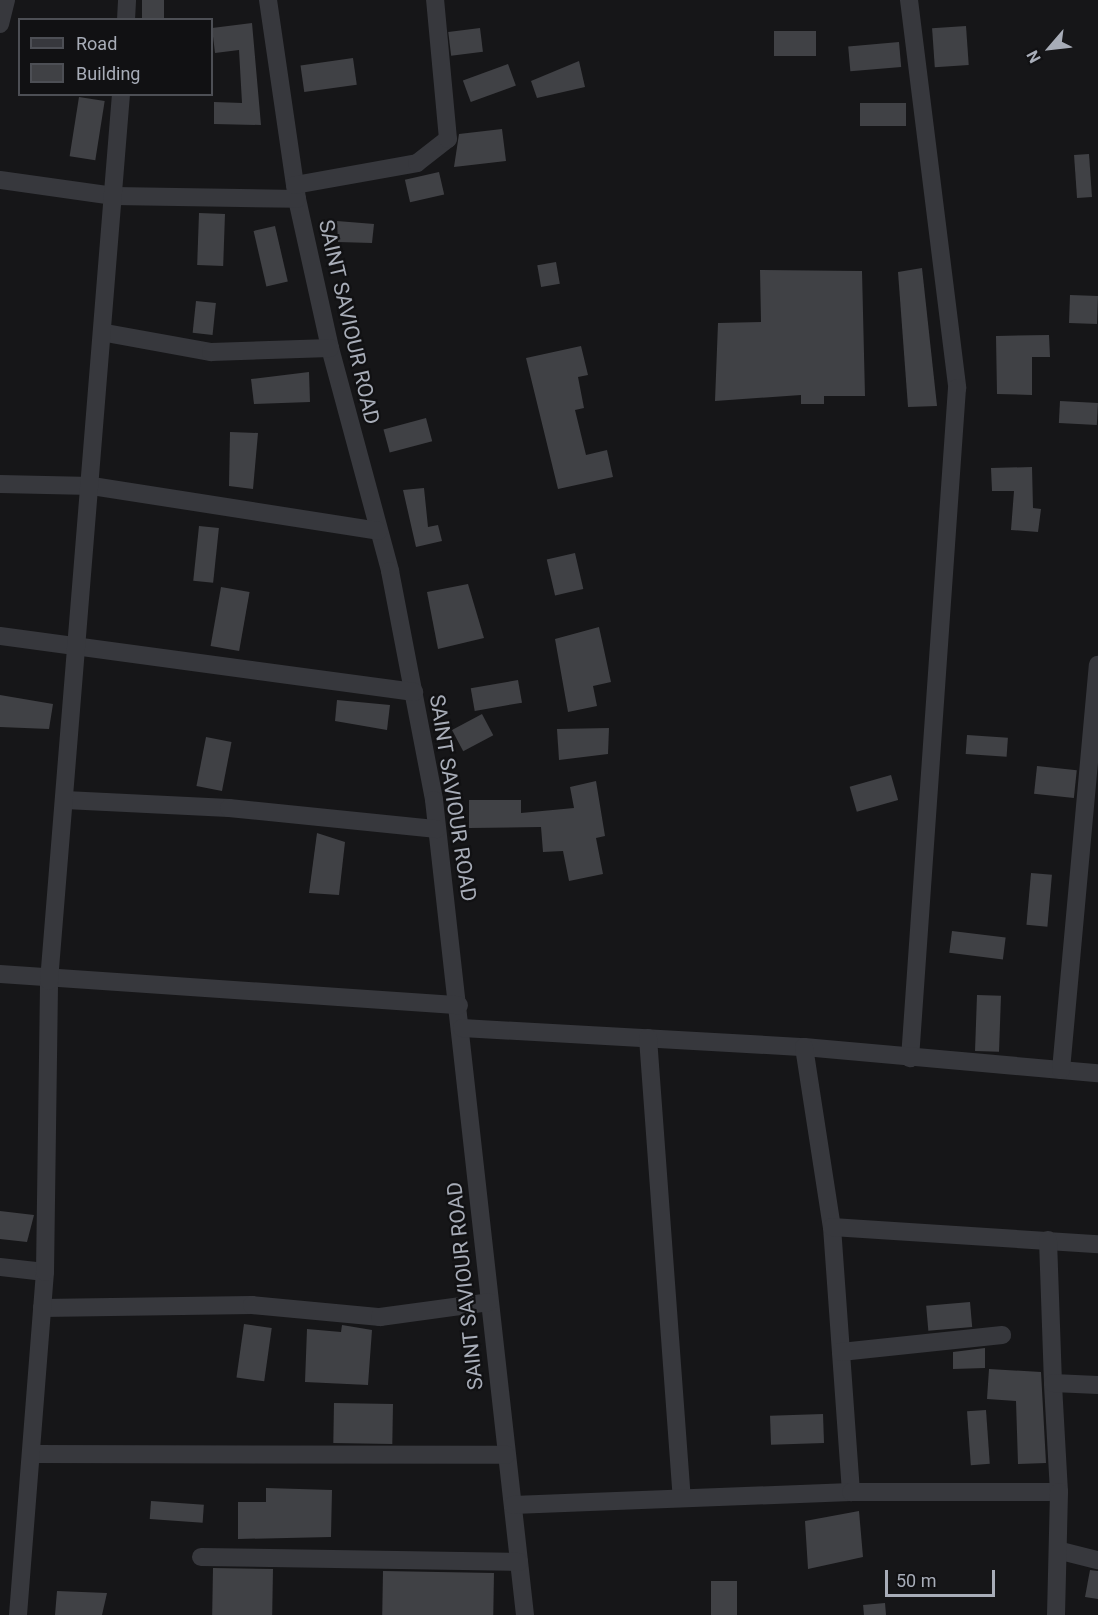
<!DOCTYPE html>
<style>
body{margin:0}
#map{position:relative;width:1098px;height:1615px;overflow:hidden;background:#161618;font-family:Roboto,sans-serif}
div>[style]{position:absolute}
.building>*{inset:0;background:#404145;transform-origin:0 0}
.minor>*{height:18px;margin:-9px;padding:0 9px;transform-origin:9px;border-radius:9px;background:#37383d}
span{translate:-50% -50%;white-space:nowrap;text-align:center;line-height:1.15;-webkit-text-stroke:4.5px #111113;paint-order:stroke}
.street-label{font-size:21px;color:#a8adb8}
.legend{position:absolute;left:18px;top:18px;width:195px;height:78px;box-sizing:border-box;background:#111113;border:2px solid #4d4f55;margin:0;padding:8px 10px;list-style:none;font-size:18px;color:#a8adb8}
.legend li{display:flex;align-items:center;gap:12px;height:30px}
.legend b{width:30px;border:2px solid #4d4f55}
.north{position:absolute;left:1020px;top:18px;width:60px;height:60px;-webkit-text-stroke:4px #111113;paint-order:stroke;rotate:242deg;font-size:16px;font-weight:700;line-height:24px;text-align:center;color:#a8adb8}
.north::after{content:'';display:block;margin:auto;width:21px;height:27px;background:#a8adb8;clip-path:polygon(50% 0,100% 100%,50% 72%,0 100%)}
.scale{position:absolute;left:885px;top:1570px;width:110px;height:27px;box-sizing:border-box;border:3px solid #a8adb8;border-top:0;padding-left:8px;font-size:18px;line-height:21px;white-space:nowrap;color:#a8adb8;-webkit-text-stroke:4px #111113;paint-order:stroke}
</style>
<div id="map">
<div class="building">
<div style="left:142px;top:0;width:22px;height:20px"></div>
<div style="clip-path:polygon(252px 23px,261px 125px,214px 124px,214px 102px,242px 103px,239px 50px,215px 53px,212px 28px)"></div>
<div style="left:966px;top:26px;width:39px;height:34px;rotate:86deg"></div>
<div style="left:480px;top:28px;width:24px;height:32px;rotate:83deg"></div>
<div style="left:774px;top:31px;width:42px;height:25px"></div>
<div style="left:899px;top:42px;width:25px;height:51px;rotate:85deg"></div>
<div style="left:353px;top:58px;width:27px;height:53px;rotate:82deg"></div>
<div style="clip-path:polygon(579px 61px,585px 87px,537px 98px,531px 81px)"></div>
<div style="left:508px;top:64px;width:23px;height:48px;rotate:70deg"></div>
<div style="left:79px;top:97px;width:26px;height:60px;rotate:9deg"></div>
<div style="left:860px;top:103px;width:46px;height:23px"></div>
<div style="clip-path:polygon(502px 129px,506px 161px,454px 167px,459px 134px)"></div>
<div style="left:1089px;top:154px;width:43px;height:15px;rotate:86deg"></div>
<div style="left:439px;top:172px;width:23px;height:35px;rotate:77deg"></div>
<div style="left:199px;top:213px;width:26px;height:52px;rotate:2deg"></div>
<div style="clip-path:polygon(337px 221px,374px 224px,372px 243px,338px 242px)"></div>
<div style="left:275px;top:226px;width:57px;height:22px;rotate:77deg"></div>
<div style="left:556px;top:262px;width:22px;height:19px;rotate:80deg"></div>
<div style="clip-path:polygon(922px 268px,937px 406px,908px 407px,898px 272px)"></div>
<div style="clip-path:polygon(760px 270px,862px 271px,865px 396px,824px 396px,824px 404px,801px 404px,801px 395px,715px 401px,718px 323px,761px 322px)"></div>
<div style="left:1070px;top:295px;width:28px;height:28px;rotate:2deg"></div>
<div style="left:196px;top:301px;width:20px;height:32px;rotate:6deg"></div>
<div style="clip-path:polygon(1049px 335px,1050px 357px,1032px 357px,1032px 395px,997px 394px,996px 336px)"></div>
<div style="clip-path:polygon(581px 346px,588px 375px,578px 377px,584px 408px,575px 410px,586px 455px,607px 450px,613px 477px,558px 489px,526px 358px)"></div>
<div style="clip-path:polygon(309px 372px,310px 402px,254px 404px,251px 379px)"></div>
<div style="left:1060px;top:401px;width:38px;height:22px;rotate:3deg"></div>
<div style="left:426px;top:418px;width:24px;height:44px;rotate:75deg"></div>
<div style="clip-path:polygon(230px 432px,258px 433px,253px 489px,229px 486px)"></div>
<div style="clip-path:polygon(1032px 467px,1033px 508px,1041px 509px,1038px 532px,1011px 530px,1014px 491px,992px 491px,991px 468px)"></div>
<div style="clip-path:polygon(424px 488px,428px 527px,438px 525px,442px 541px,416px 547px,403px 490px)"></div>
<div style="left:199px;top:526px;width:20px;height:55px;rotate:6deg"></div>
<div style="left:575px;top:553px;width:37px;height:29px;rotate:77deg"></div>
<div style="clip-path:polygon(468px 584px,484px 638px,438px 649px,427px 592px)"></div>
<div style="left:221px;top:587px;width:29px;height:60px;rotate:10deg"></div>
<div style="clip-path:polygon(599px 627px,611px 682px,593px 686px,597px 706px,568px 712px,555px 639px)"></div>
<div style="left:518px;top:680px;width:23px;height:48px;rotate:80deg"></div>
<div style="clip-path:polygon(0 695px,53px 704px,49px 729px,0 727px)"></div>
<div style="clip-path:polygon(337px 700px,390px 705px,387px 730px,335px 721px)"></div>
<div style="left:482px;top:714px;width:24px;height:34px;rotate:62deg"></div>
<div style="clip-path:polygon(609px 728px,608px 754px,559px 760px,557px 729px)"></div>
<div style="left:967px;top:735px;width:41px;height:19px;rotate:4deg"></div>
<div style="left:206px;top:737px;width:26px;height:50px;rotate:11deg"></div>
<div style="left:1037px;top:766px;width:40px;height:28px;rotate:6deg"></div>
<div style="left:891px;top:775px;width:26px;height:43px;rotate:74deg"></div>
<div style="clip-path:polygon(596px 781px,605px 836px,596px 838px,603px 874px,569px 881px,563px 851px,543px 852px,541px 827px,469px 828px,469px 800px,521px 800px,521px 813px,574px 808px,570px 787px)"></div>
<div style="clip-path:polygon(317px 833px,345px 842px,339px 895px,309px 893px)"></div>
<div style="left:1031px;top:873px;width:21px;height:52px;rotate:5deg"></div>
<div style="left:952px;top:931px;width:54px;height:22px;rotate:7deg"></div>
<div style="left:977px;top:995px;width:24px;height:56px;rotate:2deg"></div>
<div style="clip-path:polygon(0 1211px,34px 1215px,27px 1242px,0 1239px)"></div>
<div style="left:970px;top:1302px;width:25px;height:44px;rotate:85deg"></div>
<div style="left:244px;top:1324px;width:28px;height:54px;rotate:8deg"></div>
<div style="clip-path:polygon(342px 1325px,372px 1330px,368px 1385px,305px 1382px,307px 1329px,341px 1332px)"></div>
<div style="clip-path:polygon(985px 1348px,985px 1368px,953px 1369px,953px 1352px)"></div>
<div style="clip-path:polygon(989px 1369px,1041px 1372px,1046px 1463px,1018px 1464px,1016px 1401px,987px 1399px)"></div>
<div style="left:334px;top:1403px;width:59px;height:40px;rotate:1deg"></div>
<div style="left:986px;top:1410px;width:54px;height:19px;rotate:86deg"></div>
<div style="left:823px;top:1414px;width:29px;height:53px;rotate:88deg"></div>
<div style="clip-path:polygon(266px 1488px,332px 1490px,331px 1537px,238px 1539px,238px 1502px,266px 1502px)"></div>
<div style="left:151px;top:1501px;width:53px;height:18px;rotate:4deg"></div>
<div style="clip-path:polygon(859px 1511px,863px 1557px,808px 1569px,805px 1521px)"></div>
<div style="left:213px;top:1568px;width:60px;height:47px;rotate:1deg"></div>
<div style="clip-path:polygon(1090px 1570px,1098px 1571px,1098px 1599px,1085px 1597px)"></div>
<div style="left:383px;top:1571px;width:111px;height:44px;rotate:1deg"></div>
<div style="left:711px;top:1581px;width:26px;height:34px"></div>
<div style="clip-path:polygon(57px 1591px,107px 1593px,102px 1615px,55px 1615px)"></div>
<div style="left:885px;top:1603px;width:12px;height:22px;rotate:85deg"></div>
</div>
<div class="minor">
<div style="left:268px;top:0;width:201px;rotate:81.7deg"></div>
<div style="left:297px;top:199px;width:153px;rotate:77.5deg"></div>
<div style="left:330px;top:348px;width:231px;rotate:74.9deg"></div>
<div style="left:390px;top:571px;width:233px;rotate:79.1deg"></div>
<div style="left:434px;top:800px;width:820px;rotate:83.63deg"></div>
<div style="left:909px;top:0;width:391px;rotate:82.9deg"></div>
<div style="left:957px;top:388px;width:672px;rotate:94.01deg"></div>
<div style="left:126px;top:20px;width:20px;rotate:-87deg"></div>
<div style="left:0;top:24px;width:25px;rotate:-76deg"></div>
<div style="left:0;top:180px;width:115px;rotate:8deg"></div>
<div style="left:114px;top:196px;width:183px;rotate:0.9deg"></div>
<div style="left:295px;top:185px;width:124px;rotate:-10.2deg"></div>
<div style="left:417px;top:163px;width:39px;rotate:-38deg"></div>
<div style="left:448px;top:139px;width:140px;rotate:-95.3deg"></div>
<div style="left:106px;top:333px;width:107px;rotate:10.3deg"></div>
<div style="left:211px;top:352px;width:119px;rotate:-1.9deg"></div>
<div style="left:0;top:484px;width:92px;rotate:1.2deg"></div>
<div style="left:92px;top:486px;width:290px;rotate:8.9deg"></div>
<div style="left:0;top:636px;width:418px;rotate:7.7deg"></div>
<div style="left:65px;top:800px;width:164px;rotate:2.8deg"></div>
<div style="left:229px;top:808px;width:209px;rotate:5.8deg"></div>
<div style="left:0;top:974px;width:460px;rotate:3.9deg"></div>
<div style="left:462px;top:1028px;width:343px;rotate:3.2deg"></div>
<div style="left:804px;top:1047px;width:295px;rotate:5.1deg"></div>
<div style="left:648px;top:1038px;width:461px;rotate:85.8deg"></div>
<div style="left:804px;top:1047px;width:182px;rotate:81.2deg"></div>
<div style="left:832px;top:1227px;width:266px;rotate:85.9deg"></div>
<div style="left:1061px;top:1070px;width:407px;rotate:-84.8deg"></div>
<div style="left:832px;top:1227px;width:267px;rotate:3.7deg"></div>
<div style="left:1048px;top:1240px;width:143px;rotate:88deg"></div>
<div style="left:0;top:1267px;width:45px;rotate:6.3deg"></div>
<div style="left:42px;top:1308px;width:210px;rotate:-0.8deg"></div>
<div style="left:252px;top:1305px;width:129px;rotate:5.4deg"></div>
<div style="left:380px;top:1317px;width:110px;rotate:-7.8deg"></div>
<div style="left:841px;top:1352px;width:162px;rotate:-6deg"></div>
<div style="left:32px;top:1454px;width:474px;rotate:0.1deg"></div>
<div style="left:513px;top:1505px;width:338px;rotate:-2.2deg"></div>
<div style="left:851px;top:1492px;width:208px"></div>
<div style="left:1059px;top:1492px;width:109px;rotate:-93.2deg"></div>
<div style="left:1053px;top:1383px;width:45px;rotate:2.5deg"></div>
<div style="left:1061px;top:1551px;width:38px;rotate:14deg"></div>
<div style="left:201px;top:1557px;width:318px;rotate:0.9deg"></div>
<div style="left:18px;top:1615px;width:344px;rotate:-85.5deg"></div>
<div style="left:45px;top:1272px;width:291px;rotate:-89.2deg"></div>
<div style="left:49px;top:981px;width:890px;rotate:-85.36deg"></div>
<div style="left:1056px;top:1615px;width:123px;rotate:-88.6deg"></div>
</div>
<div class="street-label">
<span style="left:349px;top:322px;rotate:77deg">SAINT SAVIOUR ROAD</span>
<span style="left:453px;top:798px;rotate:81deg">SAINT SAVIOUR ROAD</span>
<span style="left:465px;top:1286px;rotate:-96deg">SAINT SAVIOUR ROAD</span>
</div>
<ul class="legend">
<li><b style="height:8px;background:#37383d"></b>Road</li>
<li><b style="height:16px;background:#404145"></b>Building</li>
</ul>
<div class="north">N</div>
<div class="scale">50 m</div>
</div>
